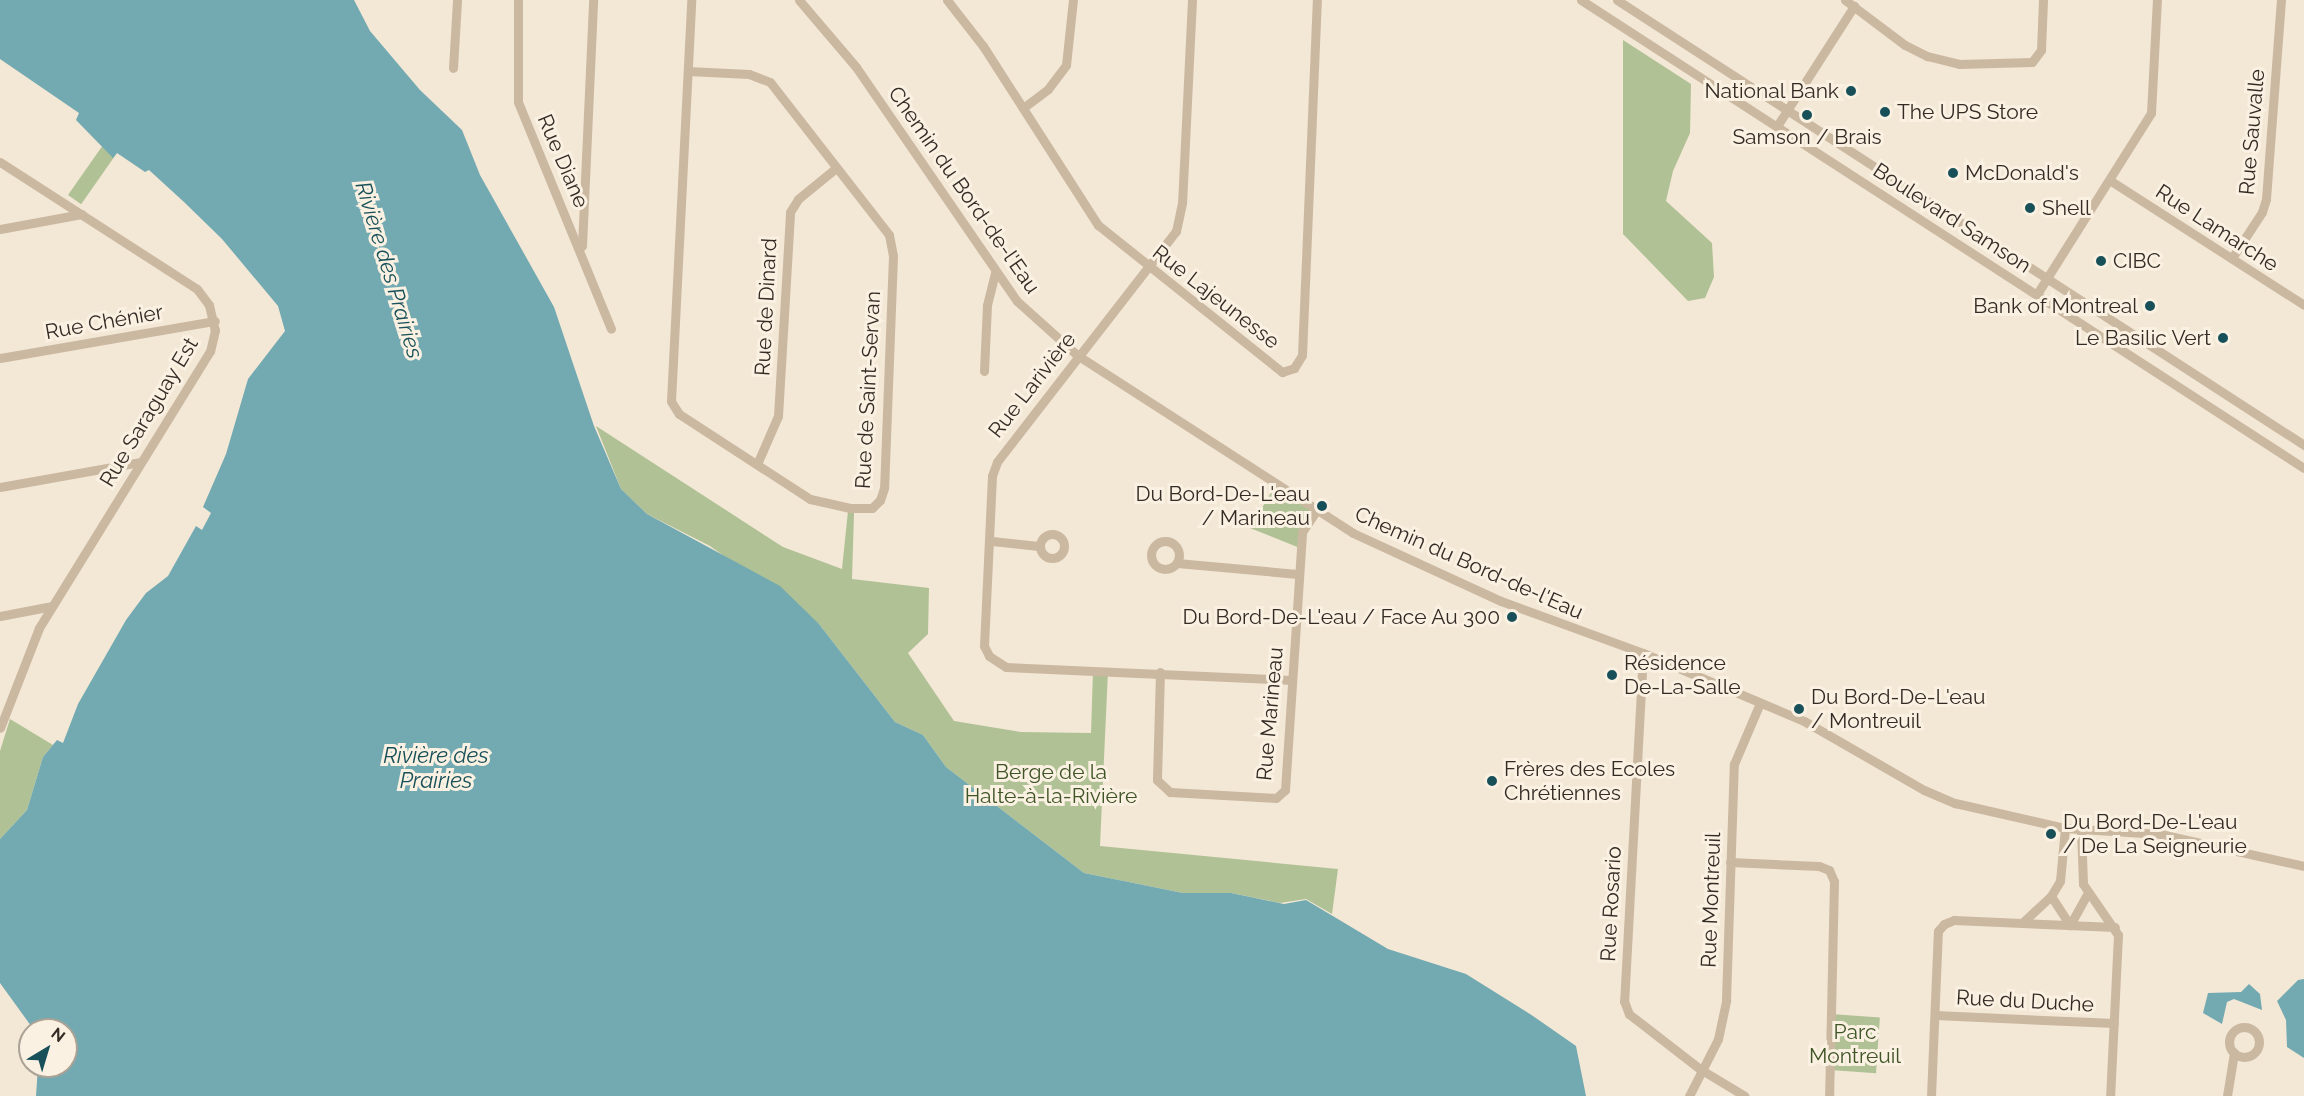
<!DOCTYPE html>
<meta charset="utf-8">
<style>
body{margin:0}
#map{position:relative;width:2304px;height:1096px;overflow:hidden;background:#f3e7d6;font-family:Raleway,sans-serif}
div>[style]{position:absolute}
.green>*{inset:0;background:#b0c295;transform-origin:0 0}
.water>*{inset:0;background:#73aab2}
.minor>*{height:9px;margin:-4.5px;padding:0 4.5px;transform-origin:4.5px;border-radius:4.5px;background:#cbb8a1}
.minor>.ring{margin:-4.5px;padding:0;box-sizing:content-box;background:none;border:9px solid #cbb8a1;border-radius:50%}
.dots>*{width:16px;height:16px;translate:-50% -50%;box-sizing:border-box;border:3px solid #faf1e2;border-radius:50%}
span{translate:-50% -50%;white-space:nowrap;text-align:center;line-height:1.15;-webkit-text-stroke:6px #faf1e2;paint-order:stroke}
.poi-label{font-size:21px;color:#352b25}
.right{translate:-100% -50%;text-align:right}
.left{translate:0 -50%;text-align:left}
.street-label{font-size:21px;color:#352b25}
.park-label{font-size:21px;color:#405527}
.water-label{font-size:22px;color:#175059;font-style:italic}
.north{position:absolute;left:18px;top:1018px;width:60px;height:60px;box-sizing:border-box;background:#faf1e2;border:2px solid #aba296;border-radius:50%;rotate:38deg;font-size:16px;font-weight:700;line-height:24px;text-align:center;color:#352b25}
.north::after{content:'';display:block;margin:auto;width:21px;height:27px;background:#175059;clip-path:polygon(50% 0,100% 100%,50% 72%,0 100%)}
</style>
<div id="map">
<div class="green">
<div style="clip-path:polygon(1623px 40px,1691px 84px,1690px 133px,1673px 171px,1666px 201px,1712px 243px,1714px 277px,1705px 298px,1688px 301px,1623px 234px)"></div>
<div style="left:103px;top:145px;width:16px;height:61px;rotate:35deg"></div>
<div style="clip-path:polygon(596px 426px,783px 547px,842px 569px,848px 511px,854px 513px,852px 579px,929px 588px,928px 634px,908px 653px,954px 721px,1021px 732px,1091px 733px,1093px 671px,1108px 671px,1100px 846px,1338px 869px,1332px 914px,1306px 899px,1280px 903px,1231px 893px,1183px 893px,1084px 873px,946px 767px,923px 735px,895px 722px,819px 624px,710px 546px,647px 514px,621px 489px)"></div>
<div style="clip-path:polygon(1275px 486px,1316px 511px,1302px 532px,1300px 548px,1250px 528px)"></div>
<div style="clip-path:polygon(10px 719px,53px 745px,43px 757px,27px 810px,0 839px,0 751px)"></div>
<div style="left:1831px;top:1014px;width:49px;height:56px;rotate:4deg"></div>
</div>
<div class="water">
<div style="clip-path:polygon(0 0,354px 0,370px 31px,420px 90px,462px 130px,480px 175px,554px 307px,594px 426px,621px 489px,647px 514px,780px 586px,819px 624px,895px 722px,923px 735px,946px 767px,1084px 873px,1183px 893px,1231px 893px,1284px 904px,1306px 900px,1388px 949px,1466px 974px,1533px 1016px,1576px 1046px,1586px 1096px,36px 1096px,38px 1066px,66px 1066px,66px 1030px,34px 1030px,0 983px,0 839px,27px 810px,43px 757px,57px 740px,63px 743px,78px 704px,126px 620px,146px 593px,168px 576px,196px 526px,202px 530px,211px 513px,203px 507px,226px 454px,248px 379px,285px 331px,278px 306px,222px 239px,184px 202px,149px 170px,145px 172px,117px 153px,113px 158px,76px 120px,79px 113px,0 59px)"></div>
<div style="clip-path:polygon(2304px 979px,2304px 1058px,2287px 1047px,2286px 1020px,2277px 1001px,2298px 980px)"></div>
<div style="clip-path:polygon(2249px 984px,2260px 994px,2262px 1010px,2234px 999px,2227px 1002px,2222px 1024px,2203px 1013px,2208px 993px,2241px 992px)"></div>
</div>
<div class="minor">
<div style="left:518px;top:0;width:102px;rotate:90deg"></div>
<div style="left:518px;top:102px;width:245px;rotate:67.7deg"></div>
<div style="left:799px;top:0;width:88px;rotate:49.6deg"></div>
<div style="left:856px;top:67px;width:284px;rotate:55.5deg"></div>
<div style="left:1017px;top:301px;width:81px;rotate:42deg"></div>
<div style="left:1077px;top:355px;width:328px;rotate:32.8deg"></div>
<div style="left:1353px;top:533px;width:163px;rotate:24.7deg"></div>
<div style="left:1501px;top:601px;width:151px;rotate:20.1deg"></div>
<div style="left:1643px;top:653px;width:175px;rotate:22.9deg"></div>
<div style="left:1804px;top:721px;width:138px;rotate:29.9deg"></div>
<div style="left:1924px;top:790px;width:34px;rotate:23deg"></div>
<div style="left:1955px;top:803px;width:113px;rotate:12.8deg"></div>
<div style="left:2065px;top:828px;width:95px;rotate:3.6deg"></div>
<div style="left:2160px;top:834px;width:148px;rotate:12.5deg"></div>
<div style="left:947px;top:0;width:58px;rotate:52deg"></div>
<div style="left:983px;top:46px;width:213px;rotate:57.3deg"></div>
<div style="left:1098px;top:225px;width:236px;rotate:38.6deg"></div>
<div style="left:1282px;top:372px;width:13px;rotate:-18deg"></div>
<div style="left:1294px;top:368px;width:15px;rotate:-58deg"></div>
<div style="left:1302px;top:355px;width:355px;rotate:-87.6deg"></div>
<div style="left:1192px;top:0;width:203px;rotate:92.8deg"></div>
<div style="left:1182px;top:203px;width:29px;rotate:102deg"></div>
<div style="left:1176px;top:231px;width:292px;rotate:127.8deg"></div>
<div style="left:997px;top:462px;width:15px;rotate:110deg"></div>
<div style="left:992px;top:476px;width:170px;rotate:92.7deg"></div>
<div style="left:984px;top:646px;width:11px;rotate:63deg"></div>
<div style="left:989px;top:656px;width:20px;rotate:33deg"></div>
<div style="left:1006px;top:667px;width:286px;rotate:2.6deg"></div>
<div style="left:1581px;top:0;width:861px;rotate:32.92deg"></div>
<div style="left:1617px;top:0;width:819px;rotate:32.93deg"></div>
<div style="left:1845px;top:0;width:75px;rotate:36.9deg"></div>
<div style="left:1905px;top:45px;width:25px;rotate:27deg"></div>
<div style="left:1927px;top:56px;width:33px;rotate:14deg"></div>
<div style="left:1959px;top:64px;width:73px;rotate:-1.6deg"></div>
<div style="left:2032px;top:62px;width:15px;rotate:-53deg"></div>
<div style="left:2041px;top:50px;width:50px;rotate:-87.7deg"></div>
<div style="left:453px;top:68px;width:68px;rotate:-86.6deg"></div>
<div style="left:688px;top:71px;width:61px;rotate:2.8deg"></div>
<div style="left:749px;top:74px;width:22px;rotate:21deg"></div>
<div style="left:770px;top:82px;width:194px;rotate:52.1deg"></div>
<div style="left:889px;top:235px;width:21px;rotate:79deg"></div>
<div style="left:893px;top:256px;width:232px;rotate:92.2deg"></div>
<div style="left:884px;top:488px;width:13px;rotate:108deg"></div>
<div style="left:880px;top:500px;width:11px;rotate:135deg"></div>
<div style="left:872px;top:508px;width:22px;rotate:180deg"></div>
<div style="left:850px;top:508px;width:41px;rotate:-167.3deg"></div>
<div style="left:810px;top:499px;width:156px;rotate:-147deg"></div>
<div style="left:679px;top:414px;width:15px;rotate:-122deg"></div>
<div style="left:671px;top:401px;width:401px;rotate:-87.1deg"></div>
<div style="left:1023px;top:108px;width:31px;rotate:-37deg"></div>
<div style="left:1048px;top:89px;width:30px;rotate:-53deg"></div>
<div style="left:1066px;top:65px;width:65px;rotate:-83.9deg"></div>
<div style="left:1777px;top:126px;width:143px;rotate:-57.3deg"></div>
<div style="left:0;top:162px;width:234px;rotate:32.8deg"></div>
<div style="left:197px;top:289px;width:20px;rotate:53deg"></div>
<div style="left:209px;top:305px;width:26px;rotate:77deg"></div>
<div style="left:215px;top:330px;width:22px;rotate:103deg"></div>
<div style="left:210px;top:351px;width:326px;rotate:121.7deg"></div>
<div style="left:39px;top:628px;width:107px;rotate:111.3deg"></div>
<div style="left:2111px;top:181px;width:229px;rotate:32.7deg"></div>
<div style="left:0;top:229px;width:83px;rotate:-10.4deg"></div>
<div style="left:582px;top:246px;width:246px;rotate:-87.4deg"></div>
<div style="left:2232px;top:258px;width:55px;rotate:-56.9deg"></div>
<div style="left:2262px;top:212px;width:14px;rotate:-73deg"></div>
<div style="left:2266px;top:199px;width:200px;rotate:-85.7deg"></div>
<div style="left:2037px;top:294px;width:214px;rotate:-57.8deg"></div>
<div style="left:2151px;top:113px;width:113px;rotate:-87deg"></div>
<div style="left:0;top:358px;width:218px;rotate:-9.8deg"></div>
<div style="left:984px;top:371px;width:66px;rotate:-87.4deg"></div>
<div style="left:987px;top:305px;width:34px;rotate:-76deg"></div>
<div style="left:757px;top:464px;width:52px;rotate:-66.4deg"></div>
<div style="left:778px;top:416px;width:204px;rotate:-86.6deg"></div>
<div style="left:790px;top:212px;width:15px;rotate:-58deg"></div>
<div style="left:798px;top:199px;width:49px;rotate:-39.2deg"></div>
<div style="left:0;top:487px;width:143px;rotate:-10.1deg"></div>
<div class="ring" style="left:1040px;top:534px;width:15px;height:15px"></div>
<div class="ring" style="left:1151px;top:541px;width:19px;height:19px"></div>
<div style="left:992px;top:541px;width:47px;rotate:6.1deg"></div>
<div style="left:1177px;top:563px;width:121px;rotate:5.2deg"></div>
<div style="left:0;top:616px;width:53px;rotate:-10.9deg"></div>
<div style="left:1643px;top:653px;width:349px;rotate:93.1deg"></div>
<div style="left:1624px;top:1001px;width:14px;rotate:69deg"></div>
<div style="left:1629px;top:1014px;width:90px;rotate:37.8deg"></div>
<div style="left:1700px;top:1069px;width:52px;rotate:31deg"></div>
<div style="left:1160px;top:672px;width:108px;rotate:91.6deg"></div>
<div style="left:1157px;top:780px;width:18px;rotate:43deg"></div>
<div style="left:1170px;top:792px;width:106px;rotate:3.2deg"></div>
<div style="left:1276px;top:798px;width:12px;rotate:-42deg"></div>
<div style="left:1285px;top:790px;width:259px;rotate:-86.2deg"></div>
<div style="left:1302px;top:532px;width:25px;rotate:-56deg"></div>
<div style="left:2081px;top:829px;width:55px;rotate:87.9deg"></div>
<div style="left:2083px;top:884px;width:62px;rotate:55.5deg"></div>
<div style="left:2118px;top:935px;width:161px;rotate:92.8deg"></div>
<div style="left:1730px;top:862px;width:89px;rotate:2.6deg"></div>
<div style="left:1819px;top:866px;width:11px;rotate:22deg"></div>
<div style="left:1829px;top:870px;width:12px;rotate:66deg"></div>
<div style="left:1834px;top:881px;width:215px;rotate:91.3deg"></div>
<div style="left:2051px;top:896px;width:35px;rotate:57deg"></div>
<div style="left:2022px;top:923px;width:40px;rotate:-43deg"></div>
<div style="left:2051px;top:896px;width:17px;rotate:-59deg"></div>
<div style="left:2060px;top:881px;width:53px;rotate:-84.6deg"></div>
<div style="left:2070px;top:925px;width:35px;rotate:-61deg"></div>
<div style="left:1935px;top:1015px;width:179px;rotate:2.6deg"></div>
<div class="ring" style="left:2229px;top:1027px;width:21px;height:21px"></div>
<div style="left:1689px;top:1096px;width:64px;rotate:-63deg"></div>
<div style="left:1718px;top:1039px;width:40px;rotate:-78deg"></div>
<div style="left:1726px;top:1000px;width:236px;rotate:-88.1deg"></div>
<div style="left:1734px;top:764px;width:66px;rotate:-66.9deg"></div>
<div style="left:1931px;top:1096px;width:165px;rotate:-87.6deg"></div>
<div style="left:1938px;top:931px;width:9px;rotate:-49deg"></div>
<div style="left:1944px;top:924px;width:11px;rotate:-22deg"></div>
<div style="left:1954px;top:920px;width:161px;rotate:2.5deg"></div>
<div style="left:2227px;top:1096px;width:44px;rotate:-80.8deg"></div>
</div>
<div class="dots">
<div style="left:1851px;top:91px;background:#175059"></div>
<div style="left:1885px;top:112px;background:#175059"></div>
<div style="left:1807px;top:115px;background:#175059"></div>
<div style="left:1953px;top:173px;background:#175059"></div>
<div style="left:2030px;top:208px;background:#175059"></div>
<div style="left:2101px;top:261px;background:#175059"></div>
<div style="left:2150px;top:306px;background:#175059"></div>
<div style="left:2223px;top:338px;background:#175059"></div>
<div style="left:1322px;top:506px;background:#175059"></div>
<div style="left:1512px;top:617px;background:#175059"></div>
<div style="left:1612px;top:675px;background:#175059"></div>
<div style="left:1799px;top:709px;background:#175059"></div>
<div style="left:1492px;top:781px;background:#175059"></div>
<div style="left:2051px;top:834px;background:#175059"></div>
</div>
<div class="poi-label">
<span class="right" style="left:1839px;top:91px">National Bank</span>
<span class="left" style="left:1897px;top:112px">The UPS Store</span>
<span style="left:1807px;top:137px">Samson / Brais</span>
<span class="left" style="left:1965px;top:173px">McDonald's</span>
<span class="left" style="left:2042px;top:208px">Shell</span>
<span class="left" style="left:2113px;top:261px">CIBC</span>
<span class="right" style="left:2138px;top:306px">Bank of Montreal</span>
<span class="right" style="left:2211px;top:338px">Le Basilic Vert</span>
<span class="right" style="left:1310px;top:506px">Du Bord-De-L'eau<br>/ Marineau</span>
<span class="right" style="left:1500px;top:617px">Du Bord-De-L'eau / Face Au 300</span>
<span class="left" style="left:1624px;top:675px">Résidence<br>De-La-Salle</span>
<span class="left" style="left:1811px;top:709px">Du Bord-De-L'eau<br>/ Montreuil</span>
<span class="left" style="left:1504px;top:781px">Frères des Ecoles<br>Chrétiennes</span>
<span class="left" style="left:2063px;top:834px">Du Bord-De-L'eau<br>/ De La Seigneurie</span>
</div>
<div class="street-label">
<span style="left:2252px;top:132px;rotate:-85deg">Rue Sauvalle</span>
<span style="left:563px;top:161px;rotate:67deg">Rue Diane</span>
<span style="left:964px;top:190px;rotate:55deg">Chemin du Bord-de-l'Eau</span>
<span style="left:1952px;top:218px;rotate:33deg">Boulevard Samson</span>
<span style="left:2217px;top:228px;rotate:33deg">Rue Lamarche</span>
<span style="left:1216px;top:297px;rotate:38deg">Rue Lajeunesse</span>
<span style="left:766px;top:307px;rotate:-87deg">Rue de Dinard</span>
<span style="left:104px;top:322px;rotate:-10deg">Rue Chénier</span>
<span style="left:1032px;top:385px;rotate:-52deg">Rue Larivière</span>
<span style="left:868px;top:390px;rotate:-87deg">Rue de Saint-Servan</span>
<span style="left:149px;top:412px;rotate:-59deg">Rue Saraguay Est</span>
<span style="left:1469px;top:563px;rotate:24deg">Chemin du Bord-de-l'Eau</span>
<span style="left:1270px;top:714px;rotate:-85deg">Rue Marineau</span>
<span style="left:1711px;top:900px;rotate:-88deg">Rue Montreuil</span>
<span style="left:1611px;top:904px;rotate:-87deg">Rue Rosario</span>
<span style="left:2025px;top:1001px;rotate:3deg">Rue du Duche</span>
</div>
<div class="park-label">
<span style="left:1051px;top:784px">Berge de la<br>Halte-à-la-Rivière</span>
<span style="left:1855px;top:1044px">Parc<br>Montreuil</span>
</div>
<div class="water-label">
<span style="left:389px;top:270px;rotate:73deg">Rivière des Prairies</span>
<span style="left:436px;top:768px">Rivière des<br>Prairies</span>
</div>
<div class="north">N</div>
</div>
